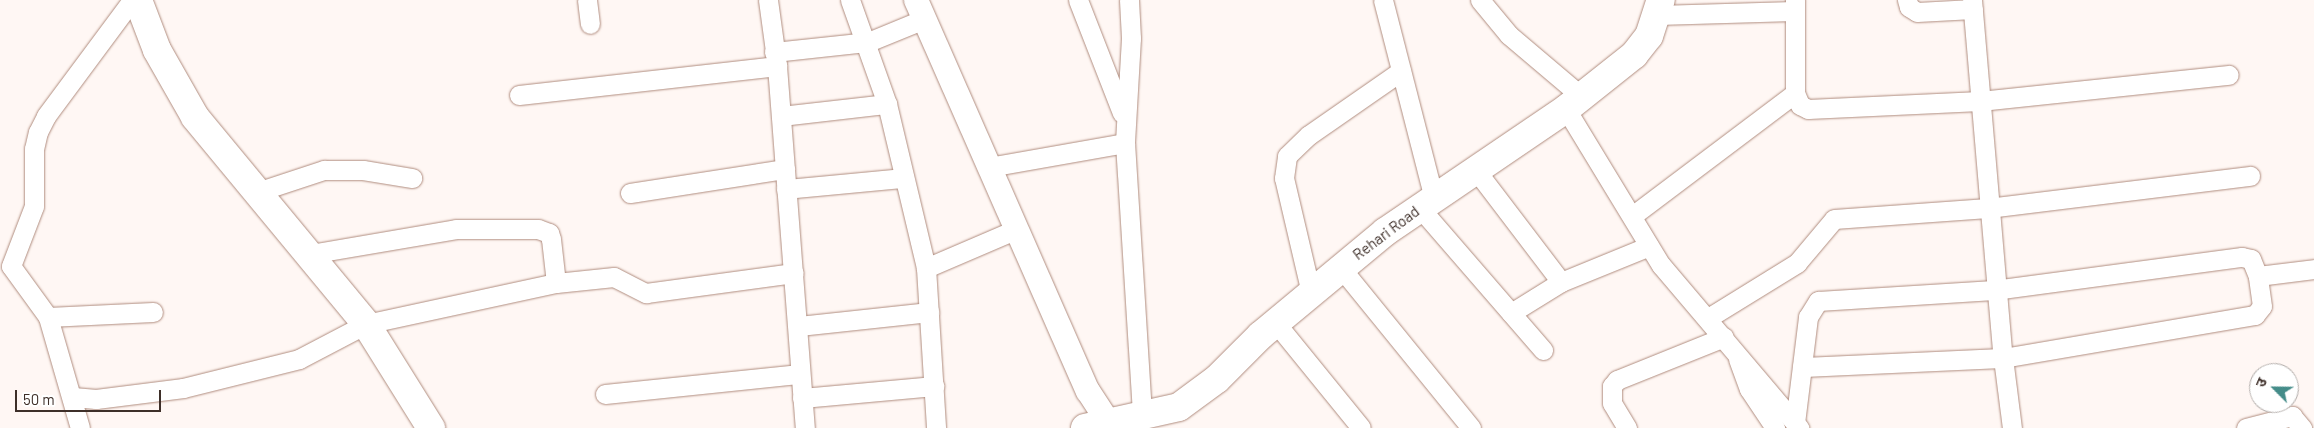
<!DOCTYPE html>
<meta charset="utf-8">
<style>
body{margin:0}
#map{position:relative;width:2314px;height:428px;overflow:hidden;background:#fff7f4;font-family:Barlow,"Noto Sans Devanagari",sans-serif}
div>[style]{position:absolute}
.roads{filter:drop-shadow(0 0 1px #b08c7e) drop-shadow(0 0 1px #b08c7e)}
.minor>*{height:19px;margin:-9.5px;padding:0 9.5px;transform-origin:9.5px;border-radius:9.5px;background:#fff}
.tertiary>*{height:24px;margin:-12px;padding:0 12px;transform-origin:12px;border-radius:12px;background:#fff}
.secondary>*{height:28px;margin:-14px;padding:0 14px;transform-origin:14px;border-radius:14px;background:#fff}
span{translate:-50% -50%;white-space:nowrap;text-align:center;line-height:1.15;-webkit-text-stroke:5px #fff;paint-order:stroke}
.street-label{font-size:15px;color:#3e2f29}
.north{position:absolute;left:2249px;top:363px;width:50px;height:50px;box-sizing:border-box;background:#fff;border:1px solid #b2aca9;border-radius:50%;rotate:293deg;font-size:14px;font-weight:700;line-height:20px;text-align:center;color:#3e2f29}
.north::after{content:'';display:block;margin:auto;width:18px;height:22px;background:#448c89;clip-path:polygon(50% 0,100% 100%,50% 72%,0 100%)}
.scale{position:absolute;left:15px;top:390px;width:146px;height:22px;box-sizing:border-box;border:2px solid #3e2f29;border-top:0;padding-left:6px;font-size:15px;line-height:18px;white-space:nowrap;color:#3e2f29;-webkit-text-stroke:4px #fff;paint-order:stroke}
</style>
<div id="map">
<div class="roads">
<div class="minor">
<div style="left:587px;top:0;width:24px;rotate:83deg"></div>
<div style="left:768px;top:0;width:67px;rotate:82.2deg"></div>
<div style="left:777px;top:66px;width:363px;rotate:85.6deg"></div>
<div style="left:850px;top:0;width:110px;rotate:70.4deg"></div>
<div style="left:887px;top:104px;width:169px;rotate:76.6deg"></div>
<div style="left:926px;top:268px;width:160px;rotate:86.4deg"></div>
<div style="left:1078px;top:0;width:121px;rotate:68.7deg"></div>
<div style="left:1129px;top:0;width:38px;rotate:87deg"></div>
<div style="left:1131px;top:38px;width:105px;rotate:93.3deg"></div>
<div style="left:1125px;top:143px;width:274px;rotate:86.4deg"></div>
<div style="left:1383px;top:0;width:204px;rotate:75.6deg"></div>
<div style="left:1480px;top:0;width:45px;rotate:50.4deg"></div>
<div style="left:1509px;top:35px;width:96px;rotate:40.3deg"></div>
<div style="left:1795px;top:0;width:93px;rotate:90deg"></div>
<div style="left:1795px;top:93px;width:13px;rotate:67deg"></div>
<div style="left:1800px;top:105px;width:9px;rotate:27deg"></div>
<div style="left:1808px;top:109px;width:172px;rotate:-2.7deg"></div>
<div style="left:1980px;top:101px;width:250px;rotate:-6deg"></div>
<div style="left:1907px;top:0;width:7px;rotate:74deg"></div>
<div style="left:1909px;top:7px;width:9px;rotate:32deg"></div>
<div style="left:1917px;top:12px;width:56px;rotate:-3.1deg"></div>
<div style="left:1972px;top:0;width:359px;rotate:85.1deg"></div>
<div style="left:2003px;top:358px;width:256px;rotate:-9.7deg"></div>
<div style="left:2255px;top:315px;width:11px;rotate:-52deg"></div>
<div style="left:2262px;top:306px;width:30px;rotate:-98deg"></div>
<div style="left:2258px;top:276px;width:56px;rotate:-7.1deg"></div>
<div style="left:1657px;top:15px;width:137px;rotate:-1.7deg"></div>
<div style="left:774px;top:52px;width:95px;rotate:-6.1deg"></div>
<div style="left:868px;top:42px;width:61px;rotate:-22.3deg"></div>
<div style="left:519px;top:95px;width:260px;rotate:-6.4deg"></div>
<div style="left:1566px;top:109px;width:183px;rotate:58.7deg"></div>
<div style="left:1661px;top:265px;width:214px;rotate:49.7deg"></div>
<div style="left:781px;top:116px;width:107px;rotate:-6.5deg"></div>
<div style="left:989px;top:167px;width:138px;rotate:-10deg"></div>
<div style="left:1475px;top:169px;width:142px;rotate:52.7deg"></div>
<div style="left:786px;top:189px;width:117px;rotate:-5.4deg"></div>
<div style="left:257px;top:192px;width:71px;rotate:-18.2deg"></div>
<div style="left:324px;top:170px;width:39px"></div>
<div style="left:363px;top:170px;width:50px;rotate:9.3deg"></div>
<div style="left:630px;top:193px;width:157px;rotate:-8.8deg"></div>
<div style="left:1420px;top:208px;width:188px;rotate:49.1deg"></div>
<div style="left:1632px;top:216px;width:204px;rotate:-37deg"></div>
<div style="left:310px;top:254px;width:148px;rotate:-9.7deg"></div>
<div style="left:456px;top:229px;width:82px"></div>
<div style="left:538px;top:229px;width:12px;rotate:20deg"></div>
<div style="left:549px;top:233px;width:6px;rotate:72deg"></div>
<div style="left:551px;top:239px;width:44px;rotate:83.5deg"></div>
<div style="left:926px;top:268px;width:99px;rotate:-23.2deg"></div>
<div style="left:1341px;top:268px;width:206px;rotate:50.9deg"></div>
<div style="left:1311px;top:293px;width:118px;rotate:-103.2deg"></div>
<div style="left:1284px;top:178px;width:22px;rotate:-82deg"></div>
<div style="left:1287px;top:156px;width:30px;rotate:-44deg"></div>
<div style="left:1309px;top:135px;width:112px;rotate:-34.8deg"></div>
<div style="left:1511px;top:313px;width:59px;rotate:-31.8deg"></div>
<div style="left:1561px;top:282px;width:95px;rotate:-22.2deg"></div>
<div style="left:48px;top:317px;width:105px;rotate:-2.7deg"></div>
<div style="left:1708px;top:318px;width:105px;rotate:-31.7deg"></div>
<div style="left:1797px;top:263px;width:57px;rotate:-49.9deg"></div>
<div style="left:1834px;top:219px;width:154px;rotate:-4.1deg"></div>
<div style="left:1988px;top:208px;width:264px;rotate:-7deg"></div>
<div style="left:1275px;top:322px;width:136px;rotate:50.9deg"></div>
<div style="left:799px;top:326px;width:131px;rotate:-6.1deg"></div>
<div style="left:1738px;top:359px;width:32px;rotate:70deg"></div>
<div style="left:1749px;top:389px;width:47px;rotate:56.3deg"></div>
<div style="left:1802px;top:367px;width:201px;rotate:-2.6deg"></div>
<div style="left:2003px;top:358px;width:71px;rotate:82.7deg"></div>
<div style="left:605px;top:394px;width:196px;rotate:-5.9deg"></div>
<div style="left:73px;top:397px;width:23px;rotate:5deg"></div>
<div style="left:96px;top:399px;width:88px;rotate:-7.2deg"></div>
<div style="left:183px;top:388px;width:120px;rotate:-14deg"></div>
<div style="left:299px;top:359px;width:76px;rotate:-27.6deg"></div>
<div style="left:366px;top:324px;width:194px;rotate:-12.2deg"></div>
<div style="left:556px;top:283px;width:58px;rotate:-5.9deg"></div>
<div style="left:614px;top:277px;width:36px;rotate:27deg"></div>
<div style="left:646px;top:293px;width:149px;rotate:-7.7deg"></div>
<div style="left:802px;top:398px;width:133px;rotate:-5.2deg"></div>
<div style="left:1795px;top:423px;width:107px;rotate:-83deg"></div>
<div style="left:1808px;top:317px;width:19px;rotate:-58deg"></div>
<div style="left:1818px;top:301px;width:176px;rotate:-3.6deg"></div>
<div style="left:1994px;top:290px;width:250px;rotate:-7.6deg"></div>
<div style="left:2242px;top:257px;width:9px;rotate:13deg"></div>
<div style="left:2251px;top:259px;width:18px;rotate:68deg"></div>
<div style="left:80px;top:428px;width:116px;rotate:-106.1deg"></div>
<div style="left:48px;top:317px;width:63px;rotate:-126deg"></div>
<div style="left:11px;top:266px;width:64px;rotate:-69deg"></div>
<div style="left:34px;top:206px;width:57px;rotate:-90deg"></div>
<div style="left:34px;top:149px;width:17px;rotate:-77deg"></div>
<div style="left:38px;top:132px;width:18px;rotate:-63deg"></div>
<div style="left:46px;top:116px;width:144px;rotate:-53.4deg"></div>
<div style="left:1627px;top:428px;width:29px;rotate:-121deg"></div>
<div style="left:1612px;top:403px;width:17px;rotate:-90deg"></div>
<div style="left:1612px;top:386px;width:8px;rotate:-50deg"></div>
<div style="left:1617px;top:380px;width:115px;rotate:-21.9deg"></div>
<div style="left:2246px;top:428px;width:48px;rotate:-14.6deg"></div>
<div style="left:2292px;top:416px;width:16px;rotate:50deg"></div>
</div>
<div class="tertiary">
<div style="left:916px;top:0;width:427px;rotate:66.3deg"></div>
<div style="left:1088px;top:391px;width:44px;rotate:57deg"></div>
</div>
<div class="secondary">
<div style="left:138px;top:0;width:53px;rotate:69.2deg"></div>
<div style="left:157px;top:50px;width:77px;rotate:60.4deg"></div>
<div style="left:195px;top:117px;width:268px;rotate:50.4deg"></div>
<div style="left:366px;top:324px;width:123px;rotate:58deg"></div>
<div style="left:1085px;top:428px;width:96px;rotate:-12.6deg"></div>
<div style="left:1179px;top:407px;width:47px;rotate:-36.4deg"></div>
<div style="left:1217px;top:379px;width:62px;rotate:-45deg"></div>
<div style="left:1261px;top:335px;width:161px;rotate:-39.7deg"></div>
<div style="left:1385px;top:232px;width:219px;rotate:-34.2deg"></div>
<div style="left:1566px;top:109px;width:87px;rotate:-38.5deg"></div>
<div style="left:1634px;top:55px;width:24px;rotate:-52deg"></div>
<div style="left:1649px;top:36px;width:38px;rotate:-72deg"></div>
</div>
</div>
<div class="street-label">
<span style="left:1386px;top:233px;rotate:-37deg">Rehari Road</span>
</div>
<div class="north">उ</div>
<div class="scale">50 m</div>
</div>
